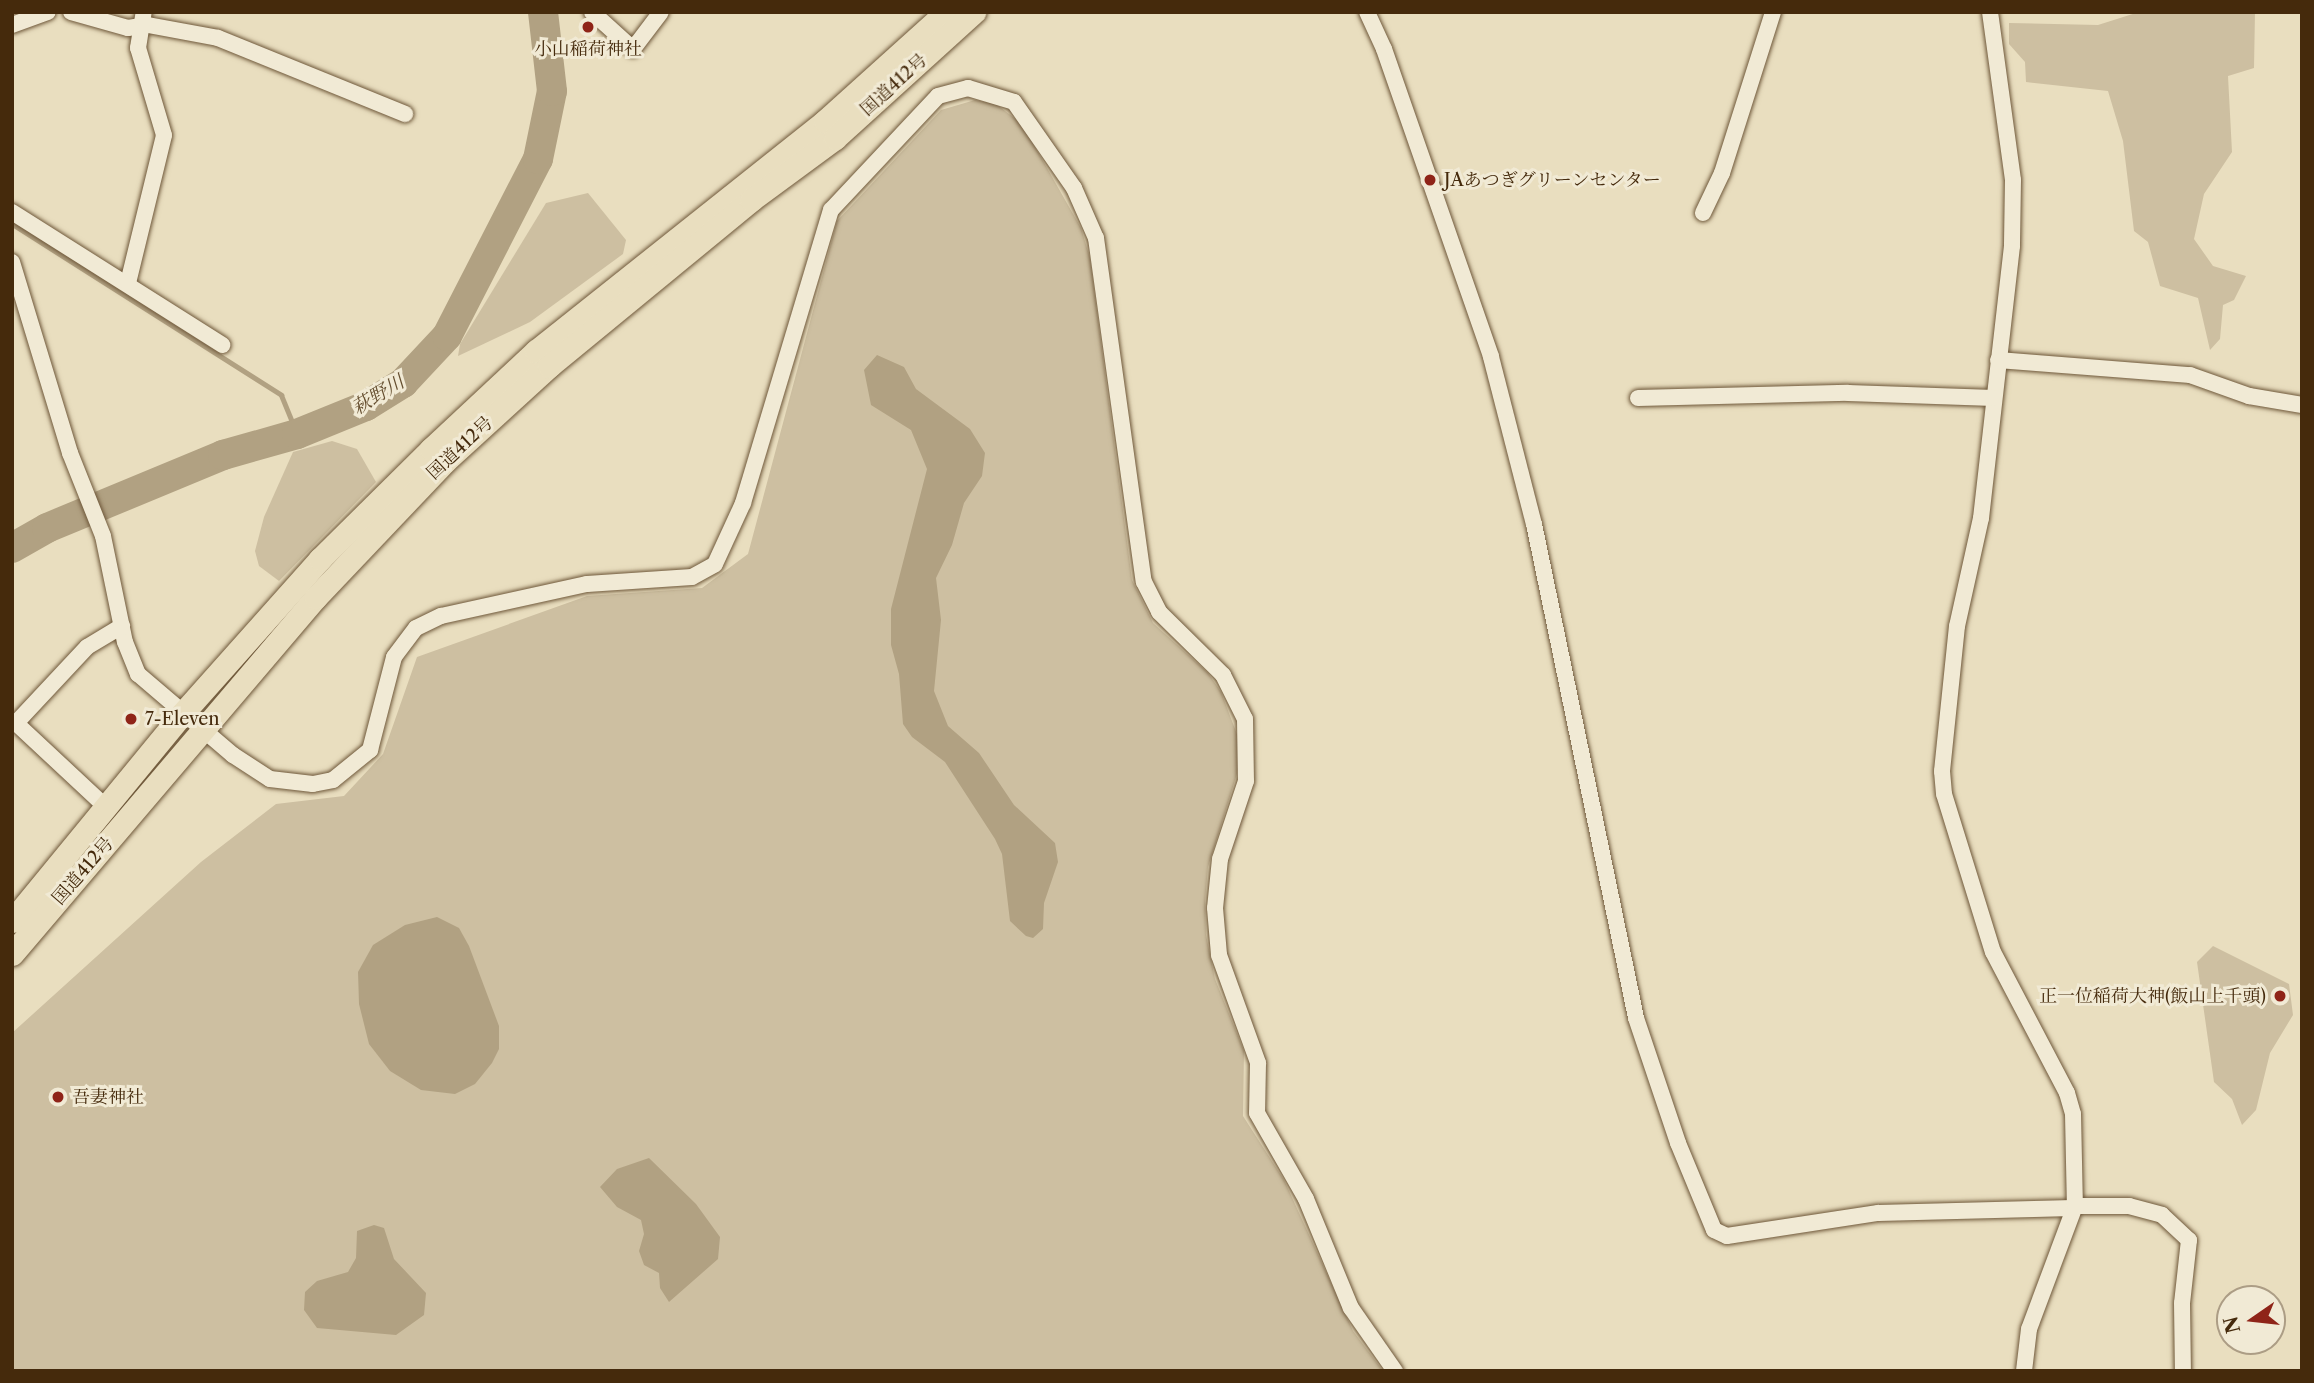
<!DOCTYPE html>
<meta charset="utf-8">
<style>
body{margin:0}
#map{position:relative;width:2314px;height:1383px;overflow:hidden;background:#e9debf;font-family:"Libre Caslon Text","Noto Serif JP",serif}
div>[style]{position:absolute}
.green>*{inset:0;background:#cdbfa1}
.water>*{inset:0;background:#b1a182}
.stream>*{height:5px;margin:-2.5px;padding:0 2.5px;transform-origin:2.5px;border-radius:2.5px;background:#b1a182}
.river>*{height:30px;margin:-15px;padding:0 15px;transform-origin:15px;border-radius:15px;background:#b1a182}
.roads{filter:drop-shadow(0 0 2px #6e5739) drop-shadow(0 0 2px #6e5739)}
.minor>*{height:16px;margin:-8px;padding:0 8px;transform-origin:8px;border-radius:8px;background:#f1ead5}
.highway>*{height:23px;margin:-11.5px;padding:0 11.5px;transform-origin:11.5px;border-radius:11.5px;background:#e9debf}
.dots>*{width:19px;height:19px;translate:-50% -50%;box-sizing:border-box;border:4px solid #f1ead5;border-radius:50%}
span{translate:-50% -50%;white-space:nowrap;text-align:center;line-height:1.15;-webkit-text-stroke:6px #f1ead5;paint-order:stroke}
.poi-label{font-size:18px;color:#452a0c}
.left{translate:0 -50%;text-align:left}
.right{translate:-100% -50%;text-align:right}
.street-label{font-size:18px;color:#452a0c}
.water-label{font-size:19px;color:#654e2f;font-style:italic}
.frame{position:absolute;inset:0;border:14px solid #452a0c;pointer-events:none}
.north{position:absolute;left:2216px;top:1285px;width:70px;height:70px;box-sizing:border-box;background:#f1ead5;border:2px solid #ac9d85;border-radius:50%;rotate:256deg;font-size:19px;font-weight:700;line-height:28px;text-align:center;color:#452a0c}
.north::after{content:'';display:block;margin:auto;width:24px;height:32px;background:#8f2418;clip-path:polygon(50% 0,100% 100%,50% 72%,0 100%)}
</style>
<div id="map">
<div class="green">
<div style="clip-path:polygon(2139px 12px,2255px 12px,2254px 68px,2228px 76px,2232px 152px,2204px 194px,2194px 239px,2213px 266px,2246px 276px,2234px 300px,2223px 305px,2220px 339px,2210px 350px,2198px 298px,2160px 286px,2148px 242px,2134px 231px,2123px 141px,2108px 91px,2026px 82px,2025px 62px,2009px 44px,2009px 23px,2098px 25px)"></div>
<div style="clip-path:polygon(975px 100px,996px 104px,1022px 124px,1081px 228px,1090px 258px,1132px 580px,1153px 623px,1208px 673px,1221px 692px,1238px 737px,1240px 764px,1208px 867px,1205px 901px,1206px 935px,1215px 979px,1244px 1051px,1243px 1116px,1284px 1180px,1353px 1331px,1383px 1371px,12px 1371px,12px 1033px,201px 862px,276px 804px,344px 796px,383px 754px,417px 657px,587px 596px,702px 588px,748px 554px,837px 221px,941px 110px)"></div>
<div style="clip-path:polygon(588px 193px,626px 240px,623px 254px,530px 322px,458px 356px,460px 344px,546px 203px)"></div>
<div style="clip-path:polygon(332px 441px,357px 449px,376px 482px,279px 581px,259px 566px,255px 551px,264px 517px,293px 452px)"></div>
<div style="clip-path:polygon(2213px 946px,2289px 984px,2293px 1015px,2270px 1053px,2256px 1110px,2242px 1125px,2232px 1099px,2214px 1082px,2197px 962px)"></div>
</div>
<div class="water">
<div style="clip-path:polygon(877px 355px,904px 367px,916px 389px,970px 429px,985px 453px,982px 476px,964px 503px,952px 545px,936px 578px,941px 620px,934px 691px,948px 726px,979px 753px,1014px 805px,1055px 843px,1058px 862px,1044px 903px,1043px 929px,1033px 938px,1026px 936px,1010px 921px,1002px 854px,995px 839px,945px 762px,912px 737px,903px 724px,899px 674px,891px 645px,891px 609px,927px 469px,911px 430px,871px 405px,864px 370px)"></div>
<div style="clip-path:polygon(437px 917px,459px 928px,469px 946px,499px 1026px,499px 1049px,492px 1063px,475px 1084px,455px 1094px,421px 1090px,390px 1071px,369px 1044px,359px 1004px,358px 972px,373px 945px,405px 925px)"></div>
<div style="clip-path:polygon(649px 1158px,696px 1204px,720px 1237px,718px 1259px,669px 1302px,660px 1288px,659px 1273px,644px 1265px,639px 1251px,644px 1234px,641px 1220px,617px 1207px,600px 1187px,617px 1169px)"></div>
<div style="clip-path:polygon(374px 1225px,384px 1228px,394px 1259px,426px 1293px,424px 1315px,396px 1335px,317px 1328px,304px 1310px,305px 1292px,317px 1281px,348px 1272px,356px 1258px,357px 1231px)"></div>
</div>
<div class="stream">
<div style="left:12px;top:224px;width:319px;rotate:32.4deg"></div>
<div style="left:281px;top:395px;width:42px;rotate:67.7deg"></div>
</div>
<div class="river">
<div style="left:12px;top:548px;width:40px;rotate:-29.7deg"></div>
<div style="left:47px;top:528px;width:191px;rotate:-22.5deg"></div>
<div style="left:223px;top:455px;width:77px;rotate:-15.8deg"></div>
<div style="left:297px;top:434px;width:74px;rotate:-22.1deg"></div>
<div style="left:366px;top:406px;width:44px;rotate:-31.9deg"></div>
<div style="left:403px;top:383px;width:64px;rotate:-46.9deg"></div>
<div style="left:447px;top:336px;width:199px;rotate:-62.8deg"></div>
<div style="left:538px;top:159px;width:69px;rotate:-78.4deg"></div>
<div style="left:552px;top:91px;width:80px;rotate:-96.5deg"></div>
</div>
<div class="roads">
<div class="minor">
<div style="left:71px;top:12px;width:59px;rotate:15.7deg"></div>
<div style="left:128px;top:28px;width:20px;rotate:-9deg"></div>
<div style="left:148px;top:25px;width:71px;rotate:10.5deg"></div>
<div style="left:218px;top:38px;width:202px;rotate:22.1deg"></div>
<div style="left:592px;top:12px;width:55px;rotate:42.1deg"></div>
<div style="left:633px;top:49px;width:46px;rotate:-52.9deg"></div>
<div style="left:1367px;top:12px;width:41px;rotate:65.3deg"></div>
<div style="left:1384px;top:49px;width:326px;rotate:70.8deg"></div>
<div style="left:1491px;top:357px;width:172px;rotate:75.6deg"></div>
<div style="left:1534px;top:524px;width:504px;rotate:78.33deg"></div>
<div style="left:1636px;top:1018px;width:132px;rotate:71.4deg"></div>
<div style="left:1678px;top:1143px;width:94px;rotate:67.5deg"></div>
<div style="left:1714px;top:1230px;width:14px;rotate:25deg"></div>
<div style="left:1727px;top:1236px;width:153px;rotate:-8.7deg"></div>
<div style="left:1878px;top:1213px;width:195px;rotate:-1.5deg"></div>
<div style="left:1990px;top:12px;width:170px;rotate:82.2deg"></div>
<div style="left:2013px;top:180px;width:66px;rotate:90.9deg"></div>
<div style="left:2012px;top:246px;width:274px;rotate:96.5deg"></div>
<div style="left:1981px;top:518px;width:111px;rotate:102.5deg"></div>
<div style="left:1957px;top:626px;width:146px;rotate:95.9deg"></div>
<div style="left:1942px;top:771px;width:23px;rotate:85deg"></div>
<div style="left:1944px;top:794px;width:165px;rotate:72.8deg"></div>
<div style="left:1993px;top:952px;width:159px;rotate:62.3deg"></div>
<div style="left:2067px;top:1093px;width:22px;rotate:74deg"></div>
<div style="left:2073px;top:1114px;width:92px;rotate:88.8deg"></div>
<div style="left:2075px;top:1206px;width:131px;rotate:110.5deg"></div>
<div style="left:2029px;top:1329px;width:42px;rotate:96.8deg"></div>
<div style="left:12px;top:25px;width:38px;rotate:-20deg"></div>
<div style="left:12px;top:212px;width:249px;rotate:32.3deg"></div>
<div style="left:1703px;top:213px;width:44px;rotate:-64.6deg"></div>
<div style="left:1722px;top:173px;width:169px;rotate:-72.4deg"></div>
<div style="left:12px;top:262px;width:200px;rotate:73.1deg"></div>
<div style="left:70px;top:453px;width:89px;rotate:68.3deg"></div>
<div style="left:103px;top:536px;width:108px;rotate:78.3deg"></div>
<div style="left:125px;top:642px;width:35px;rotate:68deg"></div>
<div style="left:138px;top:674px;width:125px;rotate:40.5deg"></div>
<div style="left:233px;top:755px;width:44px;rotate:33deg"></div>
<div style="left:270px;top:779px;width:43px;rotate:6.6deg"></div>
<div style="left:313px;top:784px;width:20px;rotate:-11deg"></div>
<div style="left:333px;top:780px;width:48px;rotate:-39deg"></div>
<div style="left:370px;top:750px;width:96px;rotate:-75.5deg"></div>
<div style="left:394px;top:657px;width:36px;rotate:-53deg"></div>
<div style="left:416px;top:628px;width:28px;rotate:-26deg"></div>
<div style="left:441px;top:616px;width:149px;rotate:-12.4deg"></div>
<div style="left:587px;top:584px;width:105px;rotate:-3.8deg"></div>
<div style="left:692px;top:577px;width:26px;rotate:-29deg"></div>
<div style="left:715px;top:564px;width:67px;rotate:-65.3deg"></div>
<div style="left:743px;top:503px;width:306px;rotate:-73.3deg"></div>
<div style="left:831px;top:210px;width:156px;rotate:-46.8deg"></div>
<div style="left:938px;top:96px;width:31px;rotate:-15deg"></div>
<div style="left:968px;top:88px;width:48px;rotate:16.9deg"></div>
<div style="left:1014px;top:102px;width:105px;rotate:55.1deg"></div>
<div style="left:1074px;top:188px;width:55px;rotate:66.3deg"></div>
<div style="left:1096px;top:238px;width:347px;rotate:82.1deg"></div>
<div style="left:1144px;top:582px;width:34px;rotate:63deg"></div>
<div style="left:1159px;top:612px;width:90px;rotate:44.5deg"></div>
<div style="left:1223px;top:675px;width:49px;rotate:63.4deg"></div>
<div style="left:1245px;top:719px;width:62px;rotate:89.1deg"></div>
<div style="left:1246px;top:781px;width:82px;rotate:108.4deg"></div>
<div style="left:1220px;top:859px;width:49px;rotate:95.8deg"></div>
<div style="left:1215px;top:908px;width:47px;rotate:85.1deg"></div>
<div style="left:1219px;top:955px;width:115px;rotate:70.1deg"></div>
<div style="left:1258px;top:1063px;width:50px;rotate:91.1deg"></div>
<div style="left:1257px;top:1113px;width:99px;rotate:60.3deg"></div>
<div style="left:1306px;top:1199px;width:118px;rotate:67.6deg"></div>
<div style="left:1351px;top:1308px;width:77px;rotate:55.1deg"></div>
<div style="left:128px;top:283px;width:152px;rotate:-76.3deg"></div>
<div style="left:164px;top:135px;width:91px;rotate:-106.6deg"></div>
<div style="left:138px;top:48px;width:36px;rotate:-81deg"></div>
<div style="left:1998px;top:360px;width:193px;rotate:4.5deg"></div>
<div style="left:2190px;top:375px;width:63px;rotate:19.6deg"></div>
<div style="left:2249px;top:396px;width:54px;rotate:9.6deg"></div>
<div style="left:1638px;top:398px;width:210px;rotate:-1.4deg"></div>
<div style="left:1848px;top:393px;width:146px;rotate:2deg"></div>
<div style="left:107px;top:808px;width:125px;rotate:-137deg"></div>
<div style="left:16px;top:723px;width:104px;rotate:-46.9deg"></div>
<div style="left:87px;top:647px;width:41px;rotate:-31deg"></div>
<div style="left:2075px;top:1206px;width:54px"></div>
<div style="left:2129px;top:1206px;width:34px;rotate:15deg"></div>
<div style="left:2162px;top:1215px;width:37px;rotate:43deg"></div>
<div style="left:2189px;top:1240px;width:63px;rotate:96.3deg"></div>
<div style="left:2182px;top:1303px;width:68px;rotate:89.2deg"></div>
</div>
<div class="highway">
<div style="left:12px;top:921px;width:268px;rotate:-50.6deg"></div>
<div style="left:182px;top:714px;width:208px;rotate:-48.3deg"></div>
<div style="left:320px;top:559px;width:156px;rotate:-44.7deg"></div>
<div style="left:431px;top:449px;width:144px;rotate:-43deg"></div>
<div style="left:536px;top:351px;width:369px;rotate:-38.5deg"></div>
<div style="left:825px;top:121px;width:163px;rotate:-42deg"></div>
<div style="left:12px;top:954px;width:469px;rotate:-49.6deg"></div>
<div style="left:316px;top:597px;width:186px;rotate:-46.5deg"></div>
<div style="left:444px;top:462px;width:142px;rotate:-42.4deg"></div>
<div style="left:549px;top:366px;width:261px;rotate:-39.4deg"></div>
<div style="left:751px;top:200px;width:104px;rotate:-36.4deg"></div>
<div style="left:835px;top:138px;width:188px;rotate:-42.2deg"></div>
</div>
</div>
<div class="dots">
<div style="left:588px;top:27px;background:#8f2418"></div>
<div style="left:1430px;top:180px;background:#8f2418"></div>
<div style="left:131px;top:719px;background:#8f2418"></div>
<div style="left:2280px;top:996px;background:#8f2418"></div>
<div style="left:58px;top:1097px;background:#8f2418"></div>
</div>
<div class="poi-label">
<span style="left:588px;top:49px">小山稲荷神社</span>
<span class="left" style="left:1444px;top:180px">JAあつぎグリーンセンター</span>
<span class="left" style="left:145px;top:719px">7-Eleven</span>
<span class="right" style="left:2266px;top:996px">正一位稲荷大神(飯山上千頭)</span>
<span class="left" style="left:72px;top:1097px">吾妻神社</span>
</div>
<div class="street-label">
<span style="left:894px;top:85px;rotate:-42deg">国道412号</span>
<span style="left:460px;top:448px;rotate:-43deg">国道412号</span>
<span style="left:83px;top:871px;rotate:-49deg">国道412号</span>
</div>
<div class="water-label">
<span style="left:378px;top:395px;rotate:-31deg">萩野川</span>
</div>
<div class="frame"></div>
<div class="north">N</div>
</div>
